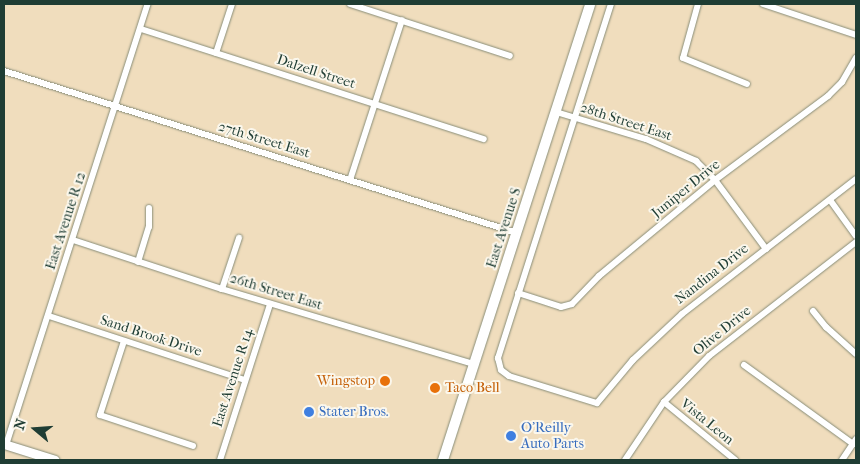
<!DOCTYPE html>
<style>
body{margin:0}
#map{position:relative;width:860px;height:464px;overflow:hidden;background:#f0ddbd;font-family:"IM FELL French Canon",serif}
div>[style]{position:absolute}
.roads{filter:drop-shadow(0 0 1px #888d78) drop-shadow(0 0 1px #888d78)}
.minor>*{height:6px;margin:-3px;padding:0 3px;transform-origin:3px;border-radius:3px;background:#fff}
.secondary>*{height:9px;margin:-4.5px;padding:0 4.5px;transform-origin:4.5px;border-radius:4.5px;background:#fff}
.primary>*{height:10px;margin:-5px;padding:0 5px;transform-origin:5px;border-radius:5px;background:#fff}
.dots>*{width:14px;height:14px;translate:-50% -50%;box-sizing:border-box;border:2px solid #fbf7ec;border-radius:50%}
span{translate:-50% -50%;white-space:nowrap;text-align:center;line-height:1.15;-webkit-text-stroke:4px #fbf7ec;paint-order:stroke}
.street-label{font-size:14px;color:#1f3d34}
.food-label{font-size:14px;color:#c56008}
.right{translate:-100% -50%;text-align:right}
.left{translate:0 -50%;text-align:left}
.shop-label{font-size:14px;color:#366cbe}
.frame{position:absolute;inset:0;border:5px solid #1f3d34;pointer-events:none}
.north{position:absolute;left:10px;top:404px;width:50px;height:50px;-webkit-text-stroke:4px #fbf7ec;paint-order:stroke;rotate:288deg;font-size:14px;font-weight:700;line-height:20px;text-align:center;color:#1f3d34}
.north::after{content:'';display:block;margin:auto;width:18px;height:22px;background:#1f3d34;clip-path:polygon(50% 0,100% 100%,50% 72%,0 100%)}
</style>
<div id="map">
<div class="roads">
<div class="minor">
<div style="left:350px;top:4px;width:168px;rotate:18deg"></div>
<div style="left:611px;top:4px;width:372px;rotate:107.7deg"></div>
<div style="left:498px;top:358px;width:12px;rotate:76deg"></div>
<div style="left:501px;top:370px;width:10px;rotate:37deg"></div>
<div style="left:509px;top:376px;width:92px;rotate:17.1deg"></div>
<div style="left:597px;top:403px;width:56px;rotate:-50.1deg"></div>
<div style="left:633px;top:360px;width:67px;rotate:-43.2deg"></div>
<div style="left:682px;top:314px;width:220px;rotate:-37.8deg"></div>
<div style="left:698px;top:4px;width:56px;rotate:105.5deg"></div>
<div style="left:683px;top:58px;width:69px;rotate:22.1deg"></div>
<div style="left:763px;top:4px;width:98px;rotate:18.4deg"></div>
<div style="left:141px;top:29px;width:360px;rotate:17.8deg"></div>
<div style="left:216px;top:53px;width:52px;rotate:-71.9deg"></div>
<div style="left:4px;top:71px;width:538px;rotate:17.53deg"></div>
<div style="left:556px;top:112px;width:94px;rotate:16.7deg"></div>
<div style="left:646px;top:139px;width:55px;rotate:23.7deg"></div>
<div style="left:696px;top:161px;width:27px;rotate:45deg"></div>
<div style="left:715px;top:180px;width:86px;rotate:53.5deg"></div>
<div style="left:350px;top:180px;width:168px;rotate:-72deg"></div>
<div style="left:830px;top:200px;width:44px;rotate:54.2deg"></div>
<div style="left:73px;top:240px;width:157px;rotate:18.2deg"></div>
<div style="left:222px;top:289px;width:262px;rotate:16.6deg"></div>
<div style="left:138px;top:262px;width:37px;rotate:-73deg"></div>
<div style="left:149px;top:227px;width:19px;rotate:-90deg"></div>
<div style="left:222px;top:289px;width:54px;rotate:-71.6deg"></div>
<div style="left:518px;top:293px;width:45px;rotate:18deg"></div>
<div style="left:561px;top:307px;width:11px;rotate:-15deg"></div>
<div style="left:572px;top:304px;width:39px;rotate:-46deg"></div>
<div style="left:599px;top:276px;width:151px;rotate:-39.6deg"></div>
<div style="left:715px;top:180px;width:141px;rotate:-36.6deg"></div>
<div style="left:828px;top:96px;width:20px;rotate:-45deg"></div>
<div style="left:842px;top:82px;width:28px;rotate:-60deg"></div>
<div style="left:813px;top:311px;width:21px;rotate:51deg"></div>
<div style="left:826px;top:327px;width:40px;rotate:42deg"></div>
<div style="left:49px;top:316px;width:206px;rotate:18.1deg"></div>
<div style="left:124px;top:341px;width:78px;rotate:108deg"></div>
<div style="left:100px;top:415px;width:98px;rotate:18.4deg"></div>
<div style="left:744px;top:365px;width:135px;rotate:35.9deg"></div>
<div style="left:664px;top:402px;width:92px;rotate:39.2deg"></div>
<div style="left:6px;top:445px;width:463px;rotate:-72.2deg"></div>
<div style="left:220px;top:460px;width:164px;rotate:-72.2deg"></div>
<div style="left:625px;top:460px;width:70px;rotate:-56.1deg"></div>
<div style="left:664px;top:402px;width:64px;rotate:-45.6deg"></div>
<div style="left:709px;top:356px;width:186px;rotate:-37.8deg"></div>
<div style="left:842px;top:460px;width:25px;rotate:-56deg"></div>
</div>
<div class="secondary">
<div style="left:4px;top:444px;width:53px;rotate:17.4deg"></div>
</div>
<div class="primary">
<div style="left:443px;top:460px;width:479px;rotate:-72.1deg"></div>
</div>
</div>
<div class="dots">
<div style="left:385px;top:381px;background:#e8710a"></div>
<div style="left:435px;top:388px;background:#e8710a"></div>
<div style="left:309px;top:412px;background:#3f7fe0"></div>
<div style="left:511px;top:436px;background:#3f7fe0"></div>
</div>
<div class="street-label">
<span style="left:316px;top:72px;rotate:18deg">Dalzell Street</span>
<span style="left:626px;top:122px;rotate:18deg">28th Street East</span>
<span style="left:264px;top:140px;rotate:17deg">27th Street East</span>
<span style="left:686px;top:189px;rotate:-39deg">Juniper Drive</span>
<span style="left:66px;top:221px;rotate:-72deg">East Avenue R 12</span>
<span style="left:504px;top:228px;rotate:-72deg">East Avenue S</span>
<span style="left:712px;top:274px;rotate:-38deg">Nandina Drive</span>
<span style="left:276px;top:292px;rotate:17deg">26th Street East</span>
<span style="left:722px;top:331px;rotate:-39deg">Olive Drive</span>
<span style="left:151px;top:336px;rotate:18deg">Sand Brook Drive</span>
<span style="left:233px;top:378px;rotate:-72deg">East Avenue R 14</span>
<span style="left:707px;top:422px;rotate:39deg">Vista Leon</span>
</div>
<div class="food-label">
<span class="right" style="left:375px;top:381px">Wingstop</span>
<span class="left" style="left:445px;top:388px">Taco Bell</span>
</div>
<div class="shop-label">
<span class="left" style="left:319px;top:412px">Stater Bros.</span>
<span class="left" style="left:521px;top:436px">O'Reilly<br>Auto Parts</span>
</div>
<div class="frame"></div>
<div class="north">N</div>
</div>
